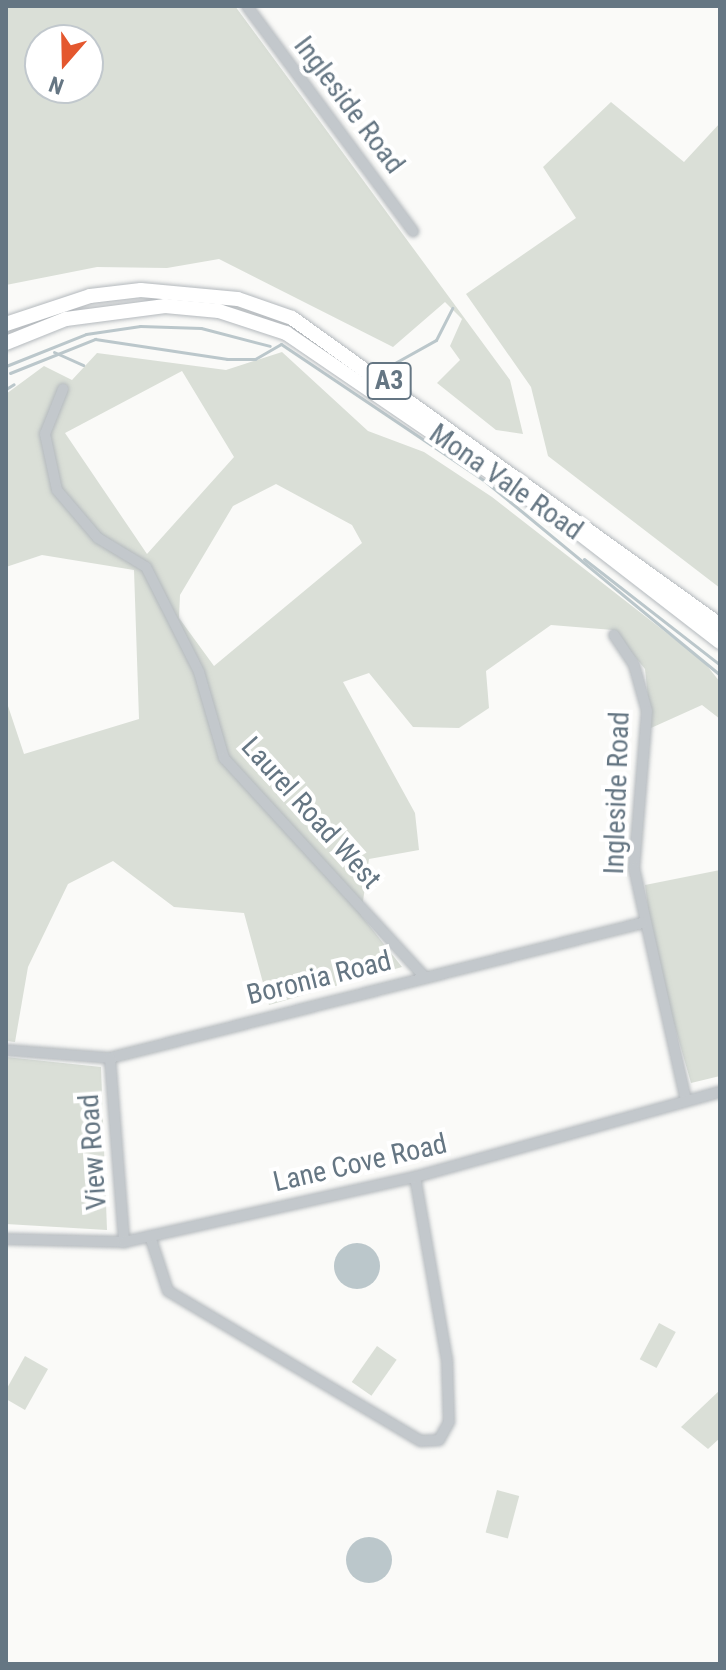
<!DOCTYPE html>
<style>
body{margin:0}
#map{position:relative;width:726px;height:1670px;overflow:hidden;background:#fafaf8;font-family:"Roboto Condensed",sans-serif}
div>[style]{position:absolute}
.green>*{inset:0;background:#dadfd7;transform-origin:0 0}
.water>*{inset:0;background:#bbc7cb}
.round{border-radius:50%}
.stream>*{height:3px;margin:-1.5px;padding:0 1.5px;transform-origin:1.5px;border-radius:1.5px;background:#bbc7cb}
.roads{filter:drop-shadow(0 0 2px #b4b9bd) drop-shadow(0 0 2px #b4b9bd)}
.minor>*{height:10px;margin:-5px;padding:0 5px;transform-origin:5px;border-radius:5px;background:#c3c8cc}
.highway>*{height:14px;margin:-7px;padding:0 7px;transform-origin:7px;border-radius:7px;background:#fff}
span{translate:-50% -50%;white-space:nowrap;text-align:center;line-height:1.15;-webkit-text-stroke:8px #fff;paint-order:stroke}
.shield-label span{padding:2px 6px;background:#fff;border:2px solid;border-radius:6px;-webkit-text-stroke-width:0}
.shield-label{font-size:26px;color:#657683;font-weight:700}
.street-label{font-size:28px;color:#657683}
.frame{position:absolute;inset:0;border:8px solid #657683;pointer-events:none}
.north{position:absolute;left:24px;top:24px;width:80px;height:80px;box-sizing:border-box;background:#fff;border:2px solid #c1c8cd;border-radius:50%;rotate:200deg;font-size:22px;font-weight:700;line-height:32px;text-align:center;color:#657683}
.north::after{content:'';display:block;margin:auto;width:28px;height:36px;background:#e4572e;clip-path:polygon(50% 0,100% 100%,50% 72%,0 100%)}
</style>
<div id="map">
<div class="green">
<div style="clip-path:polygon(evenodd,6px 6px,235px 6px,510px 380px,523px 434px,496px 430px,437px 383px,460px 360px,450px 346px,462px 319px,445px 302px,393px 347px,219px 259px,167px 268px,97px 267px,6px 285px,6px 6px,88px 40px,88px 88px,40px 88px,40px 40px,88px 40px)"></div>
<div style="clip-path:polygon(611px 102px,684px 162px,720px 123px,720px 588px,548px 456px,531px 387px,466px 294px,576px 218px,543px 167px)"></div>
<div style="clip-path:polygon(evenodd,282px 352px,368px 431px,424px 452px,492px 497px,704px 662px,720px 682px,720px 719px,702px 705px,651px 728px,645px 669px,613px 630px,551px 625px,486px 671px,489px 708px,459px 728px,413px 727px,369px 673px,343px 682px,415px 813px,419px 850px,369px 859px,361px 915px,402px 967px,269px 1005px,244px 913px,174px 907px,113px 861px,68px 884px,28px 967px,15px 1042px,6px 1041px,6px 700px,24px 754px,139px 719px,134px 570px,42px 555px,6px 567px,6px 394px,44px 366px,72px 380px,97px 353px,226px 370px,282px 352px,182px 371px,234px 457px,147px 554px,65px 433px,182px 371px,282px 352px,276px 484px,352px 525px,362px 543px,214px 666px,179px 618px,180px 595px,233px 506px,276px 484px)"></div>
<div style="clip-path:polygon(720px 870px,720px 1076px,691px 1083px,654px 954px,645px 885px)"></div>
<div style="clip-path:polygon(6px 1057px,101px 1067px,107px 1230px,6px 1224px)"></div>
<div style="left:659px;top:1323px;width:19px;height:41px;rotate:28deg"></div>
<div style="left:377px;top:1346px;width:24px;height:44px;rotate:35deg"></div>
<div style="clip-path:polygon(25px 1356px,48px 1369px,25px 1410px,6px 1399px,6px 1390px)"></div>
<div style="clip-path:polygon(720px 1390px,720px 1438px,708px 1449px,681px 1427px)"></div>
<div style="left:497px;top:1490px;width:23px;height:44px;rotate:15deg"></div>
</div>
<div class="water">
<div class="round" style="left:334px;top:1243px;width:46px;height:46px"></div>
<div class="round" style="left:346px;top:1537px;width:46px;height:46px"></div>
</div>
<div class="stream">
<div style="left:54px;top:352px;width:32px;rotate:24deg"></div>
<div style="left:393px;top:364px;width:49px;rotate:-29.2deg"></div>
<div style="left:436px;top:340px;width:36px;rotate:-63deg"></div>
<div style="left:6px;top:366px;width:86px;rotate:-21.8deg"></div>
<div style="left:86px;top:334px;width:55px;rotate:-8.4deg"></div>
<div style="left:140px;top:326px;width:61px;rotate:1.9deg"></div>
<div style="left:201px;top:328px;width:71px;rotate:14.6deg"></div>
<div style="left:10px;top:373px;width:92px;rotate:-21.8deg"></div>
<div style="left:95px;top:339px;width:134px;rotate:8.6deg"></div>
<div style="left:227px;top:359px;width:28px"></div>
<div style="left:255px;top:359px;width:30px;rotate:-30deg"></div>
<div style="left:281px;top:344px;width:247px;rotate:33.9deg"></div>
<div style="left:486px;top:482px;width:303px;rotate:39.5deg"></div>
<div style="left:6px;top:389px;width:9px;rotate:-32deg"></div>
<div style="left:584px;top:559px;width:172px;rotate:37.9deg"></div>
</div>
<div class="roads">
<div class="minor">
<div style="left:247px;top:6px;width:280px;rotate:53.6deg"></div>
<div style="left:63px;top:389px;width:48px;rotate:111.8deg"></div>
<div style="left:45px;top:434px;width:57px;rotate:77.9deg"></div>
<div style="left:57px;top:490px;width:63px;rotate:49.5deg"></div>
<div style="left:98px;top:538px;width:56px;rotate:31.1deg"></div>
<div style="left:146px;top:567px;width:118px;rotate:63.2deg"></div>
<div style="left:199px;top:672px;width:90px;rotate:73.8deg"></div>
<div style="left:224px;top:758px;width:296px;rotate:47.5deg"></div>
<div style="left:614px;top:635px;width:36px;rotate:56deg"></div>
<div style="left:634px;top:665px;width:48px;rotate:74.2deg"></div>
<div style="left:647px;top:711px;width:158px;rotate:94.7deg"></div>
<div style="left:634px;top:868px;width:238px;rotate:77.4deg"></div>
<div style="left:6px;top:1050px;width:104px;rotate:4.4deg"></div>
<div style="left:110px;top:1058px;width:549px;rotate:-14.24deg"></div>
<div style="left:110px;top:1058px;width:185px;rotate:85.6deg"></div>
<div style="left:150px;top:1236px;width:58px;rotate:71.9deg"></div>
<div style="left:168px;top:1291px;width:294px;rotate:30.7deg"></div>
<div style="left:421px;top:1441px;width:18px;rotate:-3deg"></div>
<div style="left:439px;top:1440px;width:21px;rotate:-61deg"></div>
<div style="left:449px;top:1422px;width:62px;rotate:-91.8deg"></div>
<div style="left:447px;top:1360px;width:186px;rotate:-99.9deg"></div>
<div style="left:6px;top:1239px;width:118px;rotate:1.5deg"></div>
<div style="left:124px;top:1242px;width:298px;rotate:-12.6deg"></div>
<div style="left:415px;top:1177px;width:317px;rotate:-15.6deg"></div>
</div>
<div class="highway">
<div style="left:6px;top:324px;width:89px;rotate:-18.4deg"></div>
<div style="left:90px;top:296px;width:51px;rotate:-6.7deg"></div>
<div style="left:141px;top:290px;width:97px;rotate:5.3deg"></div>
<div style="left:238px;top:299px;width:57px;rotate:19.4deg"></div>
<div style="left:292px;top:318px;width:527px;rotate:35.65deg"></div>
<div style="left:6px;top:343px;width:65px;rotate:-21.8deg"></div>
<div style="left:66px;top:319px;width:100px;rotate:-7.5deg"></div>
<div style="left:165px;top:306px;width:54px;rotate:5.3deg"></div>
<div style="left:219px;top:311px;width:71px;rotate:18.2deg"></div>
<div style="left:286px;top:333px;width:355px;rotate:34.3deg"></div>
<div style="left:579px;top:533px;width:178px;rotate:37.7deg"></div>
</div>
</div>
<div class="shield-label">
<span style="left:389px;top:381px">A3</span>
</div>
<div class="street-label">
<span style="left:349px;top:105px;rotate:53deg">Ingleside Road</span>
<span style="left:506px;top:482px;rotate:35deg">Mona Vale Road</span>
<span style="left:617px;top:793px;rotate:-88deg">Ingleside Road</span>
<span style="left:311px;top:813px;rotate:48deg">Laurel Road West</span>
<span style="left:319px;top:978px;rotate:-14deg">Boronia Road</span>
<span style="left:93px;top:1152px;rotate:-94deg">View Road</span>
<span style="left:360px;top:1163px;rotate:-13deg">Lane Cove Road</span>
</div>
<div class="frame"></div>
<div class="north">N</div>
</div>
